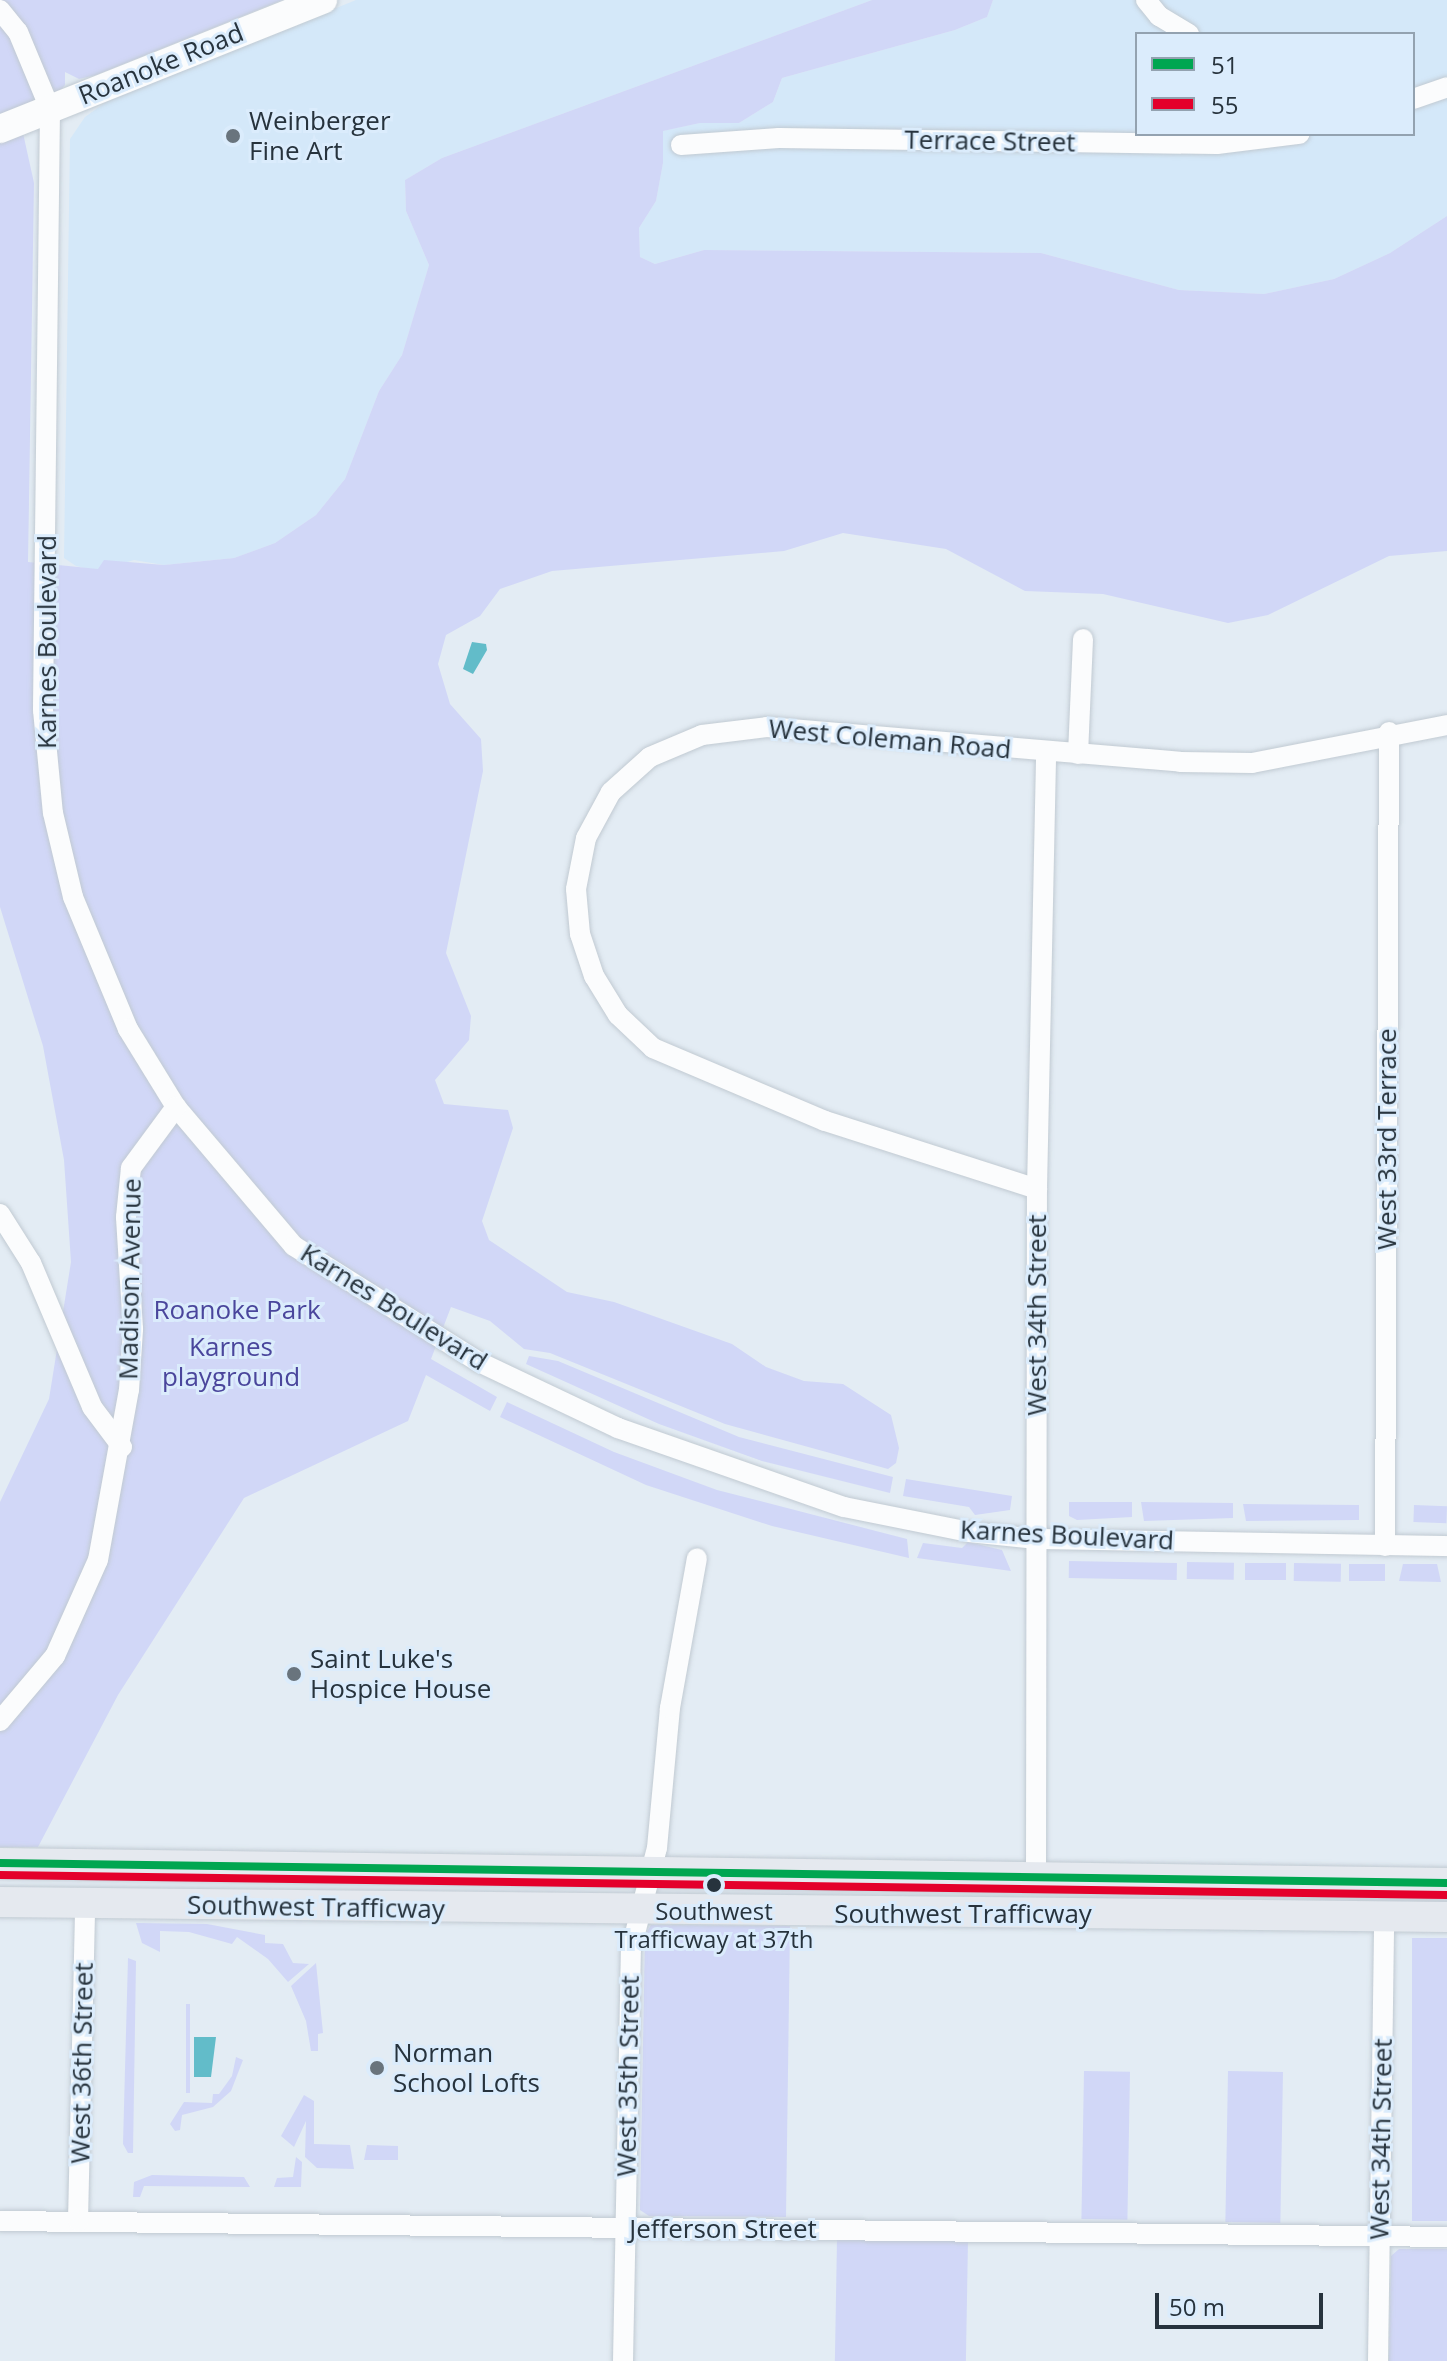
<!DOCTYPE html>
<style>
body{margin:0}
#map{position:relative;width:1447px;height:2361px;overflow:hidden;background:#e3ecf4;font-family:"Open Sans",sans-serif}
div>[style]{position:absolute}
.built>*{inset:0;background:#d4e8f9}
.green>*{inset:0;background:#d1d7f7;transform-origin:0 0}
.water>*{inset:0;background:#62bcc9}
.roads{filter:drop-shadow(0 0 2px #c1cad2) drop-shadow(0 0 2px #c1cad2)}
.street>*{height:20px;margin:-10px;padding:0 10px;transform-origin:10px;border-radius:10px;background:#fbfcfd}
.secondary>*{height:28px;margin:-14px;padding:0 14px;transform-origin:14px;border-radius:14px;background:#fbfcfd}
.primary>*{height:30px;margin:-15px;padding:0 15px;transform-origin:15px;border-radius:15px;background:#e5e9ef}
.bus-1>*{height:8px;margin:-4px;padding:0 4px;transform-origin:4px;border-radius:4px;background:#00a651}
.bus-2>*{height:8px;margin:-4px;padding:0 4px;transform-origin:4px;border-radius:4px;background:#e4002b}
.dots>*{width:22px;height:22px;translate:-50% -50%;box-sizing:border-box;border:4px solid #dbecfc;border-radius:50%}
span{translate:-50% -50%;white-space:nowrap;text-align:center;line-height:1.15;-webkit-text-stroke:6px #dbecfc;paint-order:stroke}
.bus-label{font-size:24px;color:#27333d}
.street-label{font-size:26px;color:#27333d}
.poi-label{font-size:26px;color:#27333d}
.left{translate:0 -50%;text-align:left}
.park-label{font-size:26px;color:#4a469c}
.legend{position:absolute;left:1135px;top:32px;width:280px;height:104px;box-sizing:border-box;background:#dbecfc;border:2px solid #93a2b0;margin:0;padding:10px 14px;list-style:none;font-size:24px;color:#27333d}
.legend li{display:flex;align-items:center;gap:16px;height:40px}
.legend b{width:40px;border:2px solid #93a2b0}
.scale{position:absolute;left:1155px;top:2293px;width:168px;height:36px;box-sizing:border-box;border:4px solid #27333d;border-top:0;padding-left:10px;font-size:24px;line-height:28px;white-space:nowrap;color:#27333d;-webkit-text-stroke:6px #dbecfc;paint-order:stroke}
</style>
<div id="map">
<div class="built">
<div style="clip-path:polygon(356px 0,872px 0,442px 158px,405px 180px,406px 211px,429px 265px,402px 355px,379px 391px,345px 479px,316px 515px,275px 543px,234px 558px,164px 565px,134px 560px,97px 571px,76px 566px,64px 558px,70px 139px,85px 117px,106px 102px)"></div>
<div style="clip-path:polygon(evenodd,993px 0,1447px 0,1447px 216px,1390px 253px,1334px 279px,1264px 294px,1179px 290px,1041px 253px,704px 250px,655px 264px,640px 257px,639px 228px,656px 201px,663px 163px,662px 131px,700px 123px,739px 123px,773px 102px,782px 78px,955px 30px,987px 17px,993px 0,1137px 34px,1413px 34px,1413px 134px,1137px 134px,1137px 34px)"></div>
</div>
<div class="green">
<div style="clip-path:polygon(0 0,282px 0,96px 75px,79px 79px,65px 72px,65px 85px,23px 133px,34px 183px,28px 562px,98px 569px,104px 560px,164px 565px,234px 558px,275px 543px,316px 515px,345px 479px,379px 391px,402px 355px,429px 265px,406px 211px,405px 180px,442px 158px,872px 0,993px 0,987px 17px,955px 30px,782px 78px,773px 102px,739px 123px,700px 123px,663px 131px,663px 163px,656px 201px,639px 228px,640px 257px,655px 264px,704px 250px,1041px 253px,1179px 290px,1264px 294px,1334px 279px,1390px 253px,1447px 216px,1447px 551px,1389px 556px,1268px 615px,1228px 623px,1103px 594px,1025px 591px,946px 549px,843px 533px,784px 551px,552px 571px,500px 589px,480px 616px,446px 635px,438px 664px,450px 704px,481px 739px,483px 771px,446px 953px,471px 1016px,469px 1040px,435px 1080px,444px 1104px,508px 1110px,513px 1128px,482px 1221px,489px 1240px,567px 1292px,614px 1302px,732px 1344px,766px 1367px,804px 1381px,843px 1384px,891px 1415px,899px 1448px,896px 1463px,888px 1469px,725px 1424px,550px 1353px,524px 1349px,490px 1321px,451px 1307px,431px 1359px,497px 1397px,490px 1411px,426px 1375px,408px 1421px,244px 1498px,118px 1695px,38px 1847px,0 1847px,0 1502px,49px 1399px,71px 1262px,64px 1160px,43px 1046px,0 907px)"></div>
<div style="clip-path:polygon(529px 1356px,558px 1361px,739px 1437px,893px 1477px,890px 1493px,762px 1461px,659px 1424px,526px 1364px)"></div>
<div style="clip-path:polygon(507px 1402px,614px 1452px,717px 1490px,907px 1539px,909px 1558px,772px 1526px,646px 1485px,500px 1417px)"></div>
<div style="clip-path:polygon(906px 1479px,1012px 1496px,1010px 1510px,975px 1515px,969px 1507px,903px 1496px)"></div>
<div style="clip-path:polygon(1069px 1502px,1132px 1502px,1132px 1517px,1077px 1520px,1069px 1516px)"></div>
<div style="clip-path:polygon(1141px 1502px,1233px 1503px,1233px 1518px,1144px 1521px)"></div>
<div style="clip-path:polygon(1243px 1504px,1359px 1505px,1359px 1520px,1246px 1521px)"></div>
<div style="left:1414px;top:1505px;width:33px;height:17px;rotate:2deg"></div>
<div style="clip-path:polygon(968px 1542px,1002px 1550px,1011px 1571px,917px 1558px,923px 1543px,962px 1548px)"></div>
<div style="left:1069px;top:1561px;width:108px;height:17px;rotate:1deg"></div>
<div style="left:1187px;top:1562px;width:47px;height:17px;rotate:1deg"></div>
<div style="left:1245px;top:1563px;width:41px;height:17px"></div>
<div style="left:1294px;top:1563px;width:47px;height:18px;rotate:1deg"></div>
<div style="left:1349px;top:1564px;width:36px;height:17px"></div>
<div style="clip-path:polygon(1403px 1564px,1437px 1564px,1441px 1582px,1399px 1581px)"></div>
<div style="clip-path:polygon(136px 1923px,207px 1924px,265px 1935px,265px 1943px,283px 1944px,293px 1963px,309px 1964px,288px 1982px,268px 1959px,237px 1937px,232px 1944px,189px 1932px,160px 1931px,160px 1952px,142px 1943px)"></div>
<div style="clip-path:polygon(651px 1925px,790px 1926px,786px 2217px,649px 2216px,640px 2210px,645px 1935px)"></div>
<div style="left:1412px;top:1938px;width:35px;height:283px"></div>
<div style="clip-path:polygon(128px 1958px,136px 1961px,133px 2153px,128px 2153px,123px 2144px)"></div>
<div style="clip-path:polygon(316px 1963px,323px 2033px,318px 2034px,318px 2051px,311px 2051px,306px 2021px,291px 1986px)"></div>
<div style="left:186px;top:2004px;width:4px;height:89px"></div>
<div style="clip-path:polygon(236px 2057px,243px 2060px,231px 2091px,213px 2107px,182px 2115px,180px 2130px,175px 2131px,170px 2124px,184px 2102px,212px 2103px,213px 2094px,219px 2094px,232px 2076px)"></div>
<div style="left:1084px;top:2071px;width:46px;height:148px;rotate:1deg"></div>
<div style="left:1228px;top:2071px;width:55px;height:151px;rotate:1deg"></div>
<div style="clip-path:polygon(304px 2095px,314px 2101px,314px 2144px,350px 2145px,354px 2169px,317px 2168px,305px 2157px,306px 2121px,294px 2147px,281px 2136px)"></div>
<div style="clip-path:polygon(367px 2145px,398px 2146px,398px 2160px,364px 2160px)"></div>
<div style="clip-path:polygon(296px 2157px,302px 2162px,301px 2187px,274px 2187px,277px 2178px,293px 2177px)"></div>
<div style="clip-path:polygon(152px 2175px,244px 2177px,250px 2187px,144px 2186px,140px 2197px,133px 2197px,134px 2182px)"></div>
<div style="left:837px;top:2239px;width:131px;height:122px;rotate:1deg"></div>
<div style="clip-path:polygon(1399px 2249px,1447px 2249px,1447px 2361px,1389px 2361px,1391px 2256px)"></div>
</div>
<div class="water">
<div style="clip-path:polygon(472px 642px,486px 644px,487px 650px,473px 674px,463px 669px)"></div>
<div style="clip-path:polygon(194px 2037px,216px 2037px,211px 2077px,194px 2077px)"></div>
</div>
<div class="roads">
<div class="street">
<div style="left:1146px;top:0;width:21px;rotate:51deg"></div>
<div style="left:1159px;top:16px;width:35px;rotate:31deg"></div>
<div style="left:0;top:10px;width:28px;rotate:51deg"></div>
<div style="left:18px;top:32px;width:83px;rotate:67.4deg"></div>
<div style="left:50px;top:109px;width:601px;rotate:90.67deg"></div>
<div style="left:43px;top:710px;width:103px;rotate:84.5deg"></div>
<div style="left:53px;top:813px;width:86px;rotate:76.6deg"></div>
<div style="left:73px;top:897px;width:143px;rotate:67.4deg"></div>
<div style="left:128px;top:1029px;width:92px;rotate:58.4deg"></div>
<div style="left:176px;top:1107px;width:182px;rotate:49.7deg"></div>
<div style="left:294px;top:1246px;width:218px;rotate:32.1deg"></div>
<div style="left:479px;top:1362px;width:154px;rotate:25.4deg"></div>
<div style="left:618px;top:1428px;width:239px;rotate:19.3deg"></div>
<div style="left:844px;top:1507px;width:127px;rotate:11.3deg"></div>
<div style="left:969px;top:1532px;width:68px;rotate:5.9deg"></div>
<div style="left:1037px;top:1539px;width:410px;rotate:1deg"></div>
<div style="left:1413px;top:99px;width:36px;rotate:-19deg"></div>
<div style="left:681px;top:145px;width:98px;rotate:-4.1deg"></div>
<div style="left:779px;top:138px;width:438px;rotate:0.8deg"></div>
<div style="left:1217px;top:144px;width:83px;rotate:-7deg"></div>
<div style="left:1078px;top:754px;width:115px;rotate:-87.5deg"></div>
<div style="left:1037px;top:1189px;width:223px;rotate:-162.2deg"></div>
<div style="left:825px;top:1121px;width:187px;rotate:-157deg"></div>
<div style="left:653px;top:1048px;width:48px;rotate:-136.7deg"></div>
<div style="left:618px;top:1015px;width:46px;rotate:-121.6deg"></div>
<div style="left:594px;top:976px;width:44px;rotate:-108.4deg"></div>
<div style="left:580px;top:934px;width:45px;rotate:-95.1deg"></div>
<div style="left:576px;top:889px;width:52px;rotate:-78.9deg"></div>
<div style="left:586px;top:838px;width:52px;rotate:-61.5deg"></div>
<div style="left:611px;top:792px;width:52px;rotate:-41.9deg"></div>
<div style="left:650px;top:757px;width:56px;rotate:-22.9deg"></div>
<div style="left:702px;top:735px;width:65px;rotate:-7deg"></div>
<div style="left:767px;top:727px;width:414px;rotate:4.8deg"></div>
<div style="left:1180px;top:762px;width:72px;rotate:0.8deg"></div>
<div style="left:1252px;top:763px;width:199px;rotate:-11deg"></div>
<div style="left:0;top:1214px;width:58px;rotate:57.7deg"></div>
<div style="left:31px;top:1263px;width:156px;rotate:67deg"></div>
<div style="left:92px;top:1407px;width:50px;rotate:53.1deg"></div>
<div style="left:1385px;top:1546px;width:814px;rotate:-89.72deg"></div>
<div style="left:0;top:1721px;width:85px;rotate:-49.8deg"></div>
<div style="left:55px;top:1656px;width:105px;rotate:-65.9deg"></div>
<div style="left:98px;top:1560px;width:173px;rotate:-79.7deg"></div>
<div style="left:129px;top:1390px;width:61px;rotate:-86.2deg"></div>
<div style="left:133px;top:1329px;width:112px;rotate:-93.6deg"></div>
<div style="left:126px;top:1217px;width:49px;rotate:-84.2deg"></div>
<div style="left:131px;top:1168px;width:76px;rotate:-53.6deg"></div>
<div style="left:1036px;top:1878px;width:689px;rotate:-89.92deg"></div>
<div style="left:1037px;top:1189px;width:437px;rotate:-88.8deg"></div>
<div style="left:0;top:2221px;width:1447px;rotate:0.63deg"></div>
<div style="left:78px;top:2221px;width:317px;rotate:-88.7deg"></div>
<div style="left:623px;top:2361px;width:412px;rotate:-88.9deg"></div>
<div style="left:631px;top:1949px;width:104px;rotate:-75.6deg"></div>
<div style="left:657px;top:1848px;width:141px;rotate:-84.7deg"></div>
<div style="left:670px;top:1708px;width:152px;rotate:-79.8deg"></div>
<div style="left:1378px;top:2361px;width:444px;rotate:-89.2deg"></div>
</div>
<div class="secondary">
<div style="left:0;top:129px;width:348px;rotate:-21.8deg"></div>
</div>
<div class="primary">
<div style="left:0;top:1863px;width:1447px;rotate:0.79deg"></div>
<div style="left:0;top:1902px;width:1447px;rotate:0.59deg"></div>
</div>
</div>
<div class="bus-1">
<div style="left:0;top:1863px;width:1447px;rotate:0.79deg"></div>
</div>
<div class="bus-2">
<div style="left:0;top:1875px;width:1447px;rotate:0.79deg"></div>
</div>
<div class="dots">
<div style="left:233px;top:136px;background:#69747d"></div>
<div style="left:294px;top:1674px;background:#69747d"></div>
<div style="left:714px;top:1885px;background:#27333d"></div>
<div style="left:377px;top:2068px;background:#69747d"></div>
</div>
<div class="bus-label">
<span style="left:714px;top:1925px">Southwest<br>Trafficway at 37th</span>
</div>
<div class="street-label">
<span style="left:161px;top:64px;rotate:-22deg">Roanoke Road</span>
<span style="left:990px;top:141px;rotate:1deg">Terrace Street</span>
<span style="left:47px;top:642px;rotate:-90deg">Karnes Boulevard</span>
<span style="left:890px;top:739px;rotate:5deg">West Coleman Road</span>
<span style="left:1387px;top:1139px;rotate:-90deg">West 33rd Terrace</span>
<span style="left:130px;top:1279px;rotate:-89deg">Madison Avenue</span>
<span style="left:394px;top:1307px;rotate:32deg">Karnes Boulevard</span>
<span style="left:1037px;top:1315px;rotate:-90deg">West 34th Street</span>
<span style="left:1067px;top:1535px;rotate:3deg">Karnes Boulevard</span>
<span style="left:316px;top:1907px;rotate:1deg">Southwest Trafficway</span>
<span style="left:963px;top:1914px">Southwest Trafficway</span>
<span style="left:82px;top:2063px;rotate:-89deg">West 36th Street</span>
<span style="left:628px;top:2076px;rotate:-89deg">West 35th Street</span>
<span style="left:1381px;top:2139px;rotate:-89deg">West 34th Street</span>
<span style="left:723px;top:2229px">Jefferson Street</span>
</div>
<div class="poi-label">
<span class="left" style="left:249px;top:136px">Weinberger<br>Fine Art</span>
<span class="left" style="left:310px;top:1674px">Saint Luke's<br>Hospice House</span>
<span class="left" style="left:393px;top:2068px">Norman<br>School Lofts</span>
</div>
<div class="park-label">
<span style="left:237px;top:1310px">Roanoke Park</span>
<span style="left:231px;top:1362px">Karnes<br>playground</span>
</div>
<ul class="legend">
<li><b style="height:10px;background:#00a651"></b>51</li>
<li><b style="height:10px;background:#e4002b"></b>55</li>
</ul>
<div class="scale">50 m</div>
</div>
